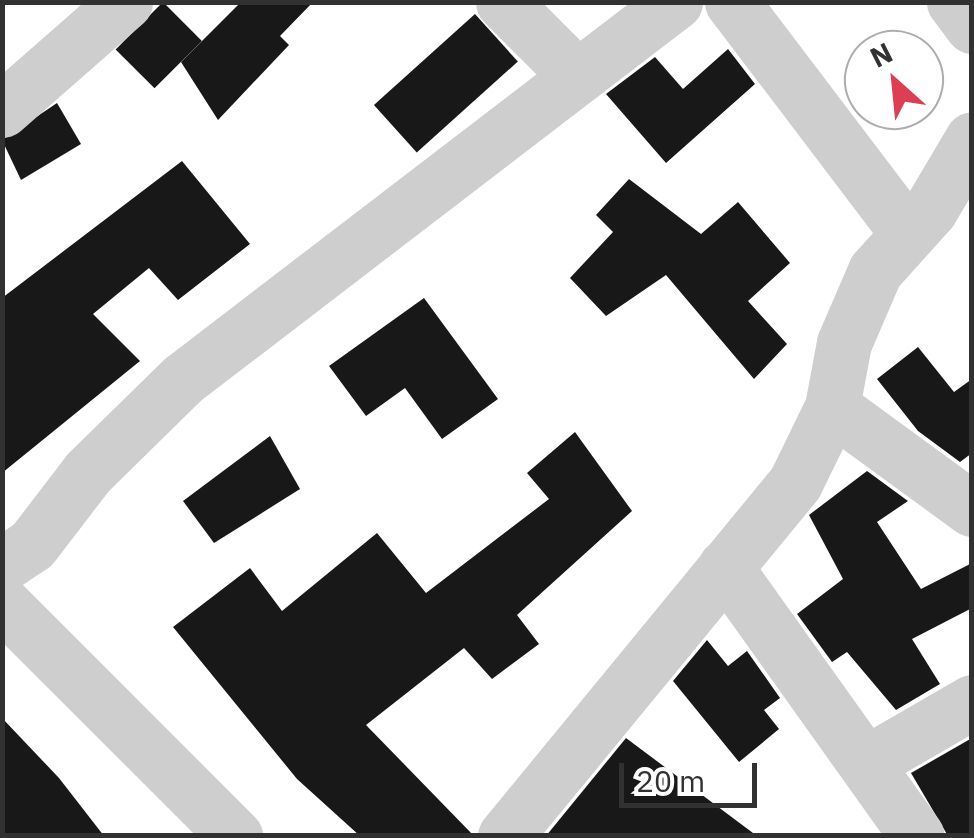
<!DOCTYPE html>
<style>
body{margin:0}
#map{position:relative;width:974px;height:838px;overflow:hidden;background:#fff;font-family:"IBM Plex Sans",sans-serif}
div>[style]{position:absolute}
.building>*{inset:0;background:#181818;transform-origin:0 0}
.minor>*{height:55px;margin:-27.5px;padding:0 27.5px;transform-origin:27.5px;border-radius:27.5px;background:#cecece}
span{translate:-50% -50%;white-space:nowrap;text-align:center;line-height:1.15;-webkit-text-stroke:10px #fff;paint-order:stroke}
.frame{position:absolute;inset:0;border:5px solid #313131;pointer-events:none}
.north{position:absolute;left:844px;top:30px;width:100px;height:100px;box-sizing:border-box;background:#fff;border:2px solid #adadad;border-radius:50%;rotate:333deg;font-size:28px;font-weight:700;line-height:40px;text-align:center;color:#313131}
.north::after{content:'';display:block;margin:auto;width:35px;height:45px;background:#dc3f52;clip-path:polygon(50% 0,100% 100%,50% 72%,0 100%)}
.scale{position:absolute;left:619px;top:763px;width:138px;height:45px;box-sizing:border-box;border:5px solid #313131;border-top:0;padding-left:12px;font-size:30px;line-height:35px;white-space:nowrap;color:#313131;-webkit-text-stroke:8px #fff;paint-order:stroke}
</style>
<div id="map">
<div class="building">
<div style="left:163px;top:2px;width:55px;height:67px;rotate:45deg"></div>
<div style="clip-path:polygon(241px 2px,313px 2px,280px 36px,289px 45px,218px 120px,181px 62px)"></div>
<div style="left:475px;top:14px;width:64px;height:136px;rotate:48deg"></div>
<div style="clip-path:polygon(728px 49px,755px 84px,666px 163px,606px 94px,655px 57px,683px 89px)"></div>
<div style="clip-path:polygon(57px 103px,81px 144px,21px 180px,2px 140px)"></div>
<div style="clip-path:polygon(182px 161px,250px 244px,178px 300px,149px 268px,93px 314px,140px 361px,2px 473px,2px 298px)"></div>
<div style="clip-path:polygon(629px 179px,701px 234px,738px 202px,790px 263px,748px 301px,787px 344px,754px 379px,666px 275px,606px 316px,570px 278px,613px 232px,596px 215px)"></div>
<div style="clip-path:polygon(424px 298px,498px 399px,442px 439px,405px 388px,366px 416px,329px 366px)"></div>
<div style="clip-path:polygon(918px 347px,954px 392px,972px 379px,972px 453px,960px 462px,918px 431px,877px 379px)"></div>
<div style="clip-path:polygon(575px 432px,632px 511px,517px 615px,539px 644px,492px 679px,464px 648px,366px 725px,474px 836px,360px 836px,297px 779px,173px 627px,250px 568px,282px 611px,377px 533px,426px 593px,549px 499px,527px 473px)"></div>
<div style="clip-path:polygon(270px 436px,300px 489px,214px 543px,183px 501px)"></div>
<div style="clip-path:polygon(867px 471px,908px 501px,877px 522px,921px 589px,972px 563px,972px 608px,912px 639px,940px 684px,896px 710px,847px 652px,832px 662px,797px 614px,843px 579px,809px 515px)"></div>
<div style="clip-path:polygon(707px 640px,728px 666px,747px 651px,780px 698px,764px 710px,779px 729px,739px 762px,673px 681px)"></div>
<div style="clip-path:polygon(2px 718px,59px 778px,104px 836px,2px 836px)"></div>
<div style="clip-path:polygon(626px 738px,757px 836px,546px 836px)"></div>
<div style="clip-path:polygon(972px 738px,972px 836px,948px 836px,911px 773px)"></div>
</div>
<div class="minor">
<div style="left:503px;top:2px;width:103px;rotate:45deg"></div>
<div style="left:732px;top:2px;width:291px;rotate:52.8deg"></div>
<div style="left:954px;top:2px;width:30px;rotate:53deg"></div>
<div style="left:2px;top:110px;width:164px;rotate:-41.3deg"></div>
<div style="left:832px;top:407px;width:173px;rotate:36.1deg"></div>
<div style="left:2px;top:565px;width:36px;rotate:-34deg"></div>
<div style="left:32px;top:545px;width:92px;rotate:-52.5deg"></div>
<div style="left:88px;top:472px;width:133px;rotate:-44.4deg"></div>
<div style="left:183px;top:379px;width:620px;rotate:-37.46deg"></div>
<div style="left:725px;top:567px;width:330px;rotate:54.5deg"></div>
<div style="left:2px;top:603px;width:330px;rotate:45deg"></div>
<div style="left:868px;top:762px;width:120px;rotate:-30deg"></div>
<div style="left:505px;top:836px;width:457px;rotate:-50.6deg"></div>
<div style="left:795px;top:483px;width:85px;rotate:-64deg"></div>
<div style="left:832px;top:407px;width:65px;rotate:-79.4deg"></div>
<div style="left:844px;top:343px;width:78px;rotate:-66.7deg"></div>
<div style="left:875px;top:271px;width:82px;rotate:-48deg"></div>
<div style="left:930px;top:210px;width:82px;rotate:-59.4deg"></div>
</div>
<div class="frame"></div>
<div class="north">N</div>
<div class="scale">20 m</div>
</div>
